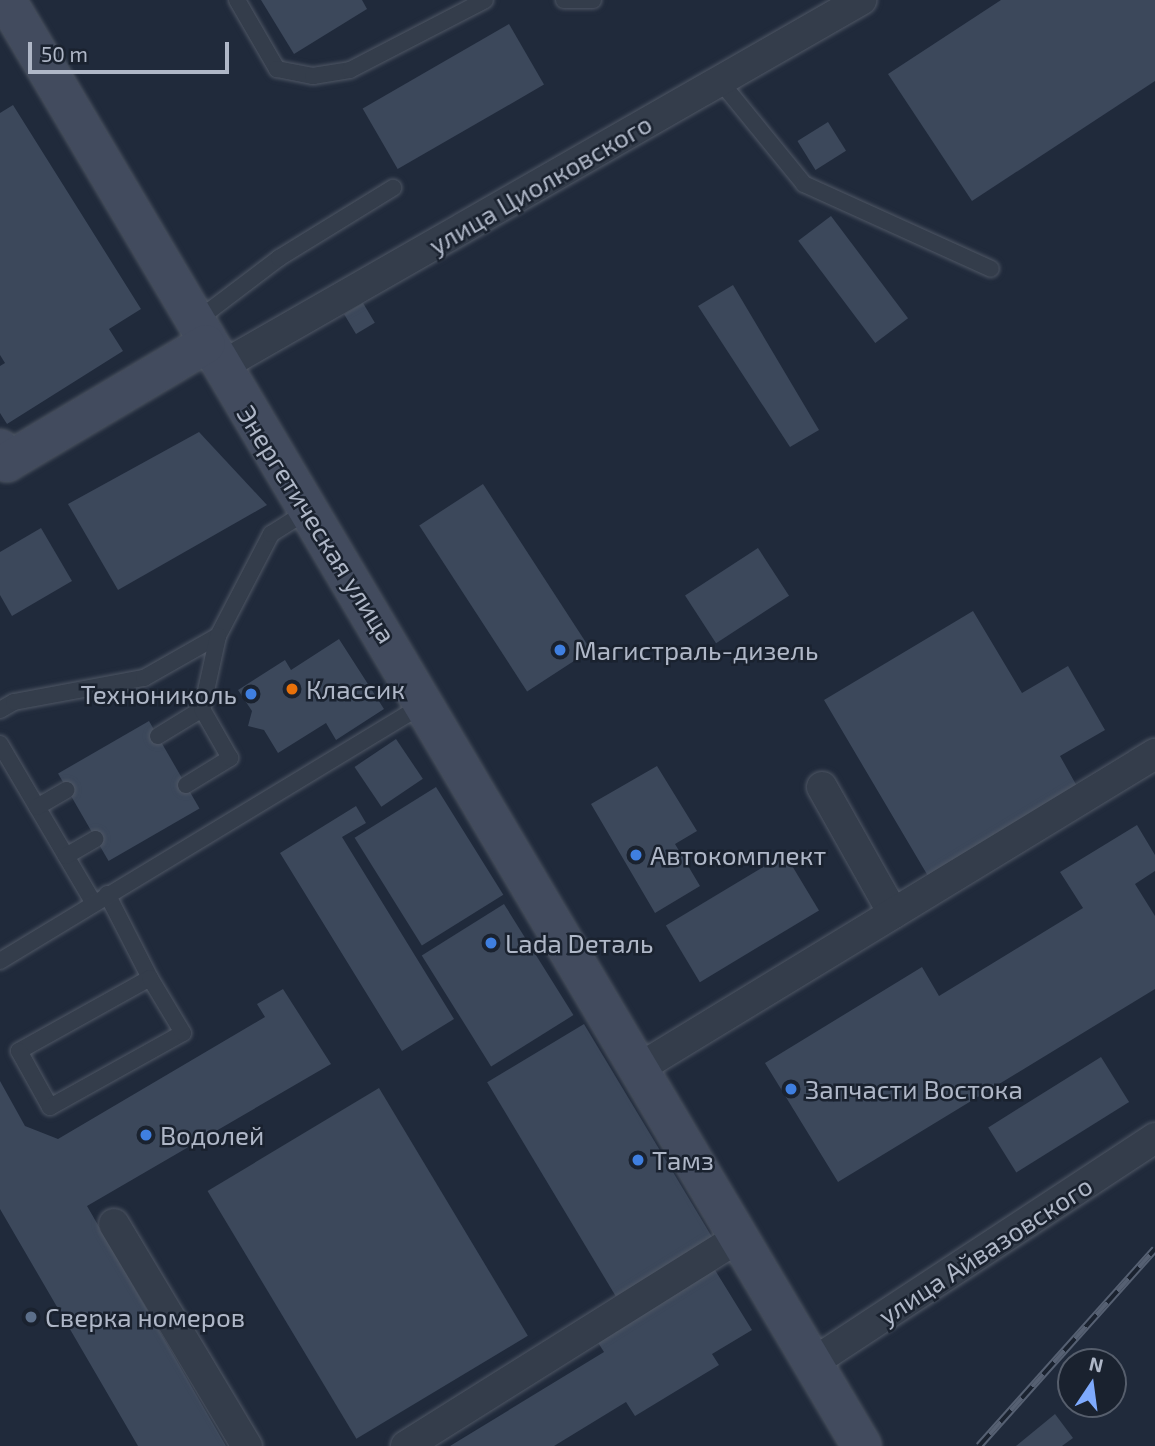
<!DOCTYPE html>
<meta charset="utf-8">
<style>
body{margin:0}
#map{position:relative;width:1155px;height:1446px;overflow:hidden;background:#202a3b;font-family:"Exo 2",sans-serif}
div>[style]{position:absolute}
.building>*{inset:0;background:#3c485b;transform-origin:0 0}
.roads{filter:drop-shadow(0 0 2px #4f5765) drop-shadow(0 0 2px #4f5765)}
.lane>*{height:16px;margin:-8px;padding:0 8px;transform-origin:8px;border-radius:8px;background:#343d4b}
.street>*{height:30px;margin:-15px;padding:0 15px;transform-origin:15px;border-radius:15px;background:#343d4b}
.secondary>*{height:38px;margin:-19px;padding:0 19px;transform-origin:19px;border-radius:19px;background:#424b5e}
.rail>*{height:8px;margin-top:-4px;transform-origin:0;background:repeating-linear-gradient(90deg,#1a222f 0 16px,#566072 0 32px);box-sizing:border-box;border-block:2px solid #566072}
.dots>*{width:19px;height:19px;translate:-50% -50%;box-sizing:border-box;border:4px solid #1a222f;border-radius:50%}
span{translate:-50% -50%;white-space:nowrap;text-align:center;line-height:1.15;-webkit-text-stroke:5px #1a222f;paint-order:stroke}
.street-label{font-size:26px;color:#afb7c7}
.poi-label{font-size:26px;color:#afb7c7}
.left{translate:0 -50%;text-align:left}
.right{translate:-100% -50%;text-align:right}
.north{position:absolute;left:1057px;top:1348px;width:70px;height:70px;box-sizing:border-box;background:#1a222f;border:2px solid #565e6c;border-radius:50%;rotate:13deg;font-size:19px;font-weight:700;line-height:28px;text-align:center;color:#afb7c7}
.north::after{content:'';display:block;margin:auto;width:24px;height:32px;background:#7eaafd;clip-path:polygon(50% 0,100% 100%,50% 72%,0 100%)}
.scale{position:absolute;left:28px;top:42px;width:201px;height:32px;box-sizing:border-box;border:4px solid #afb7c7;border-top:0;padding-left:9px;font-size:21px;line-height:24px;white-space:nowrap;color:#afb7c7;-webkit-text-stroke:5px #1a222f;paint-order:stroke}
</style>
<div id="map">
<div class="building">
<div style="clip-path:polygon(261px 0,362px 0,367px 9px,294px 54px)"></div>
<div style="clip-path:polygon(1001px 0,1155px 0,1155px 81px,972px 201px,888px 74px)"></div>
<div style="left:509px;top:24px;width:70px;height:169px;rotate:60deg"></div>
<div style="clip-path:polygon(13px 105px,141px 309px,109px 329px,123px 351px,7px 424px,0 413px,0 366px,5px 363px,0 355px,0 113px)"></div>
<div style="left:828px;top:122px;width:34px;height:36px;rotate:58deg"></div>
<div style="left:831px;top:216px;width:128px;height:41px;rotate:53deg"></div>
<div style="clip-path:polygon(733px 285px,819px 430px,790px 447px,698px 306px)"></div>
<div style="left:363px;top:303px;width:23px;height:22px;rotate:59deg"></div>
<div style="clip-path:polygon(199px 432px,267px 505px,118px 590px,68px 504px)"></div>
<div style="left:483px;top:484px;width:198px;height:76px;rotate:57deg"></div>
<div style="clip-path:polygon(41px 528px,72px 581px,12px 616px,0 595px,0 552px)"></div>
<div style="left:758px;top:548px;width:57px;height:87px;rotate:57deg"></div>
<div style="clip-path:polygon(973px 611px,1022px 693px,1068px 666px,1105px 730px,1060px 756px,1078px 788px,928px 876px,824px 700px)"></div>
<div style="clip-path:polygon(339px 639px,384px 709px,336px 740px,326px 723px,278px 753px,264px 730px,248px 726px,252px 711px,238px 690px,285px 660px,291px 670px)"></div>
<div style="left:149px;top:721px;width:101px;height:105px;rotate:60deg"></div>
<div style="left:396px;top:739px;width:48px;height:50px;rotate:56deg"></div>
<div style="clip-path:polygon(657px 766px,697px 831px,675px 844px,700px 886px,655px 913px,591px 804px)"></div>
<div style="left:436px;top:787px;width:127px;height:96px;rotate:58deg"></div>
<div style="clip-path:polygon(356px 806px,366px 823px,342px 837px,454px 1019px,402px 1051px,280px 853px)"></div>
<div style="clip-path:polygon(1137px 825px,1155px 855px,1155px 871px,1135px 884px,1155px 916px,1155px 989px,838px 1182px,765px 1063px,922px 967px,939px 996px,1083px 908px,1060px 872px)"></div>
<div style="left:785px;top:854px;width:66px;height:139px;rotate:59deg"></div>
<div style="left:504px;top:904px;width:131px;height:97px;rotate:58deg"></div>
<div style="clip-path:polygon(283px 989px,331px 1064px,87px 1206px,226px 1446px,138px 1446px,0 1209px,0 1081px,25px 1126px,58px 1139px,265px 1017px,257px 1004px)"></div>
<div style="left:584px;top:1024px;width:250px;height:113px;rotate:59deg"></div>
<div style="left:1101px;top:1057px;width:53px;height:133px;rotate:58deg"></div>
<div style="left:379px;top:1088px;width:289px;height:200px;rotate:59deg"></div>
<div style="clip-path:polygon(715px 1270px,752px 1330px,712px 1354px,719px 1365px,635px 1416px,626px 1402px,554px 1446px,450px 1446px,604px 1352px,597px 1341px)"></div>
<div style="clip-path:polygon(1055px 1414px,1073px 1438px,1062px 1446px,1016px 1446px)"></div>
</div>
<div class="roads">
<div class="lane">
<div style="left:237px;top:0;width:80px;rotate:59.9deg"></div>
<div style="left:277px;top:69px;width:37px;rotate:11deg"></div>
<div style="left:313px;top:76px;width:37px;rotate:-9deg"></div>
<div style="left:350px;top:70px;width:152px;rotate:-27.4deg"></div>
<div style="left:564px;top:0;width:29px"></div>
<div style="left:720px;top:81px;width:133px;rotate:50.8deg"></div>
<div style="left:804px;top:184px;width:205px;rotate:24.4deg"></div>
<div style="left:196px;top:321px;width:104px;rotate:-37.2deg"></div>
<div style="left:279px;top:258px;width:134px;rotate:-31.6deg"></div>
<div style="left:0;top:710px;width:16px;rotate:-30deg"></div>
<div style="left:14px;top:702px;width:132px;rotate:-10.5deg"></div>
<div style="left:144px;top:678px;width:85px;rotate:-29.6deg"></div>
<div style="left:218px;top:636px;width:115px;rotate:-62.5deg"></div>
<div style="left:271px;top:534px;width:45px;rotate:-32.3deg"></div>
<div style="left:158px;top:736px;width:52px;rotate:-31.5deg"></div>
<div style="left:202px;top:709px;width:75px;rotate:-77.6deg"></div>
<div style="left:0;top:744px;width:183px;rotate:59.5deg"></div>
<div style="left:186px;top:785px;width:52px;rotate:-31.5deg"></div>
<div style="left:230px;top:758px;width:56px;rotate:-119.7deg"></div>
<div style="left:37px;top:807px;width:34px;rotate:-30deg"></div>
<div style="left:66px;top:856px;width:34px;rotate:-30deg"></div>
<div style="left:107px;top:894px;width:94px;rotate:62.9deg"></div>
<div style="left:150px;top:978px;width:150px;rotate:150.9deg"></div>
<div style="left:19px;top:1051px;width:64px;rotate:61deg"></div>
<div style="left:50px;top:1107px;width:152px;rotate:-29.1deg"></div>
<div style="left:183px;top:1033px;width:64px;rotate:-121deg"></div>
<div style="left:0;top:961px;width:496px;rotate:-31.2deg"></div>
</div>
<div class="street">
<div style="left:220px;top:367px;width:739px;rotate:-29.79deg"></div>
<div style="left:822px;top:787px;width:145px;rotate:60.6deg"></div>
<div style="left:641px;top:1067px;width:602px;rotate:-31.34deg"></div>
<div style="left:114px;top:1224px;width:259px;rotate:59.1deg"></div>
<div style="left:814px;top:1362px;width:408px;rotate:-33.3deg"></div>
<div style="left:406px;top:1446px;width:395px;rotate:-32.1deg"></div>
</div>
<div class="secondary">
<div style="left:6px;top:0;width:1680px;rotate:59.38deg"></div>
<div style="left:0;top:449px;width:15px;rotate:62deg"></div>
<div style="left:7px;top:462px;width:231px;rotate:-30.7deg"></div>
</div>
</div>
<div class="rail">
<div style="left:979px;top:1446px;width:264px;rotate:-48.2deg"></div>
</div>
<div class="dots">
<div style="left:560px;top:650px;background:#3f7fe0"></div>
<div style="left:292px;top:689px;background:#e8710a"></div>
<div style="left:251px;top:694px;background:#3f7fe0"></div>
<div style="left:636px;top:855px;background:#3f7fe0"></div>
<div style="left:491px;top:943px;background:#3f7fe0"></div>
<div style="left:791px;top:1089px;background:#3f7fe0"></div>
<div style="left:146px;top:1135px;background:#3f7fe0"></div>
<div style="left:638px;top:1160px;background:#3f7fe0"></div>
<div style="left:31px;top:1317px;background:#5c6f8a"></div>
</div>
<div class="street-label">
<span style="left:540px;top:184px;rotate:-30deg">улица Циолковского</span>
<span style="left:317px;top:524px;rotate:58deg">Энергетическая улица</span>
<span style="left:985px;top:1250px;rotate:-33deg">улица Айвазовского</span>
</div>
<div class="poi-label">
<span class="left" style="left:574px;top:650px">Магистраль-дизель</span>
<span class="left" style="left:306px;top:689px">Классик</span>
<span class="right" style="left:237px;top:694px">Технониколь</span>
<span class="left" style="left:650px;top:855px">Автокомплект</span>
<span class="left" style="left:505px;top:943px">Lada Dеталь</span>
<span class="left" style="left:805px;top:1089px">Запчасти Востока</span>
<span class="left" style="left:160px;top:1135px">Водолей</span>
<span class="left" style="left:652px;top:1160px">Тамз</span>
<span class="left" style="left:45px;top:1317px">Сверка номеров</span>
</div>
<div class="north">N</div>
<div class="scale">50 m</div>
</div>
